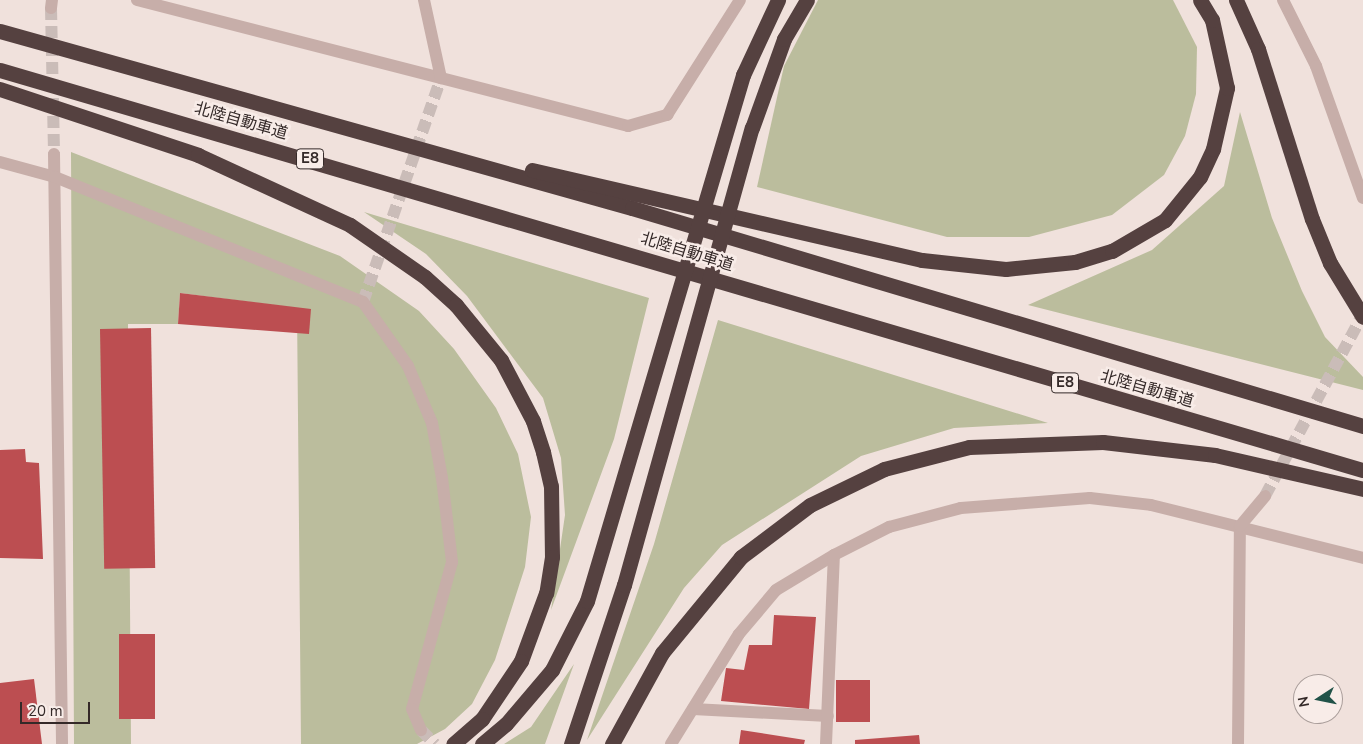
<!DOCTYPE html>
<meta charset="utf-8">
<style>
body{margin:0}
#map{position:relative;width:1363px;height:744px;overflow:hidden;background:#f0e1dc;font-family:"Nunito Sans","Noto Sans JP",sans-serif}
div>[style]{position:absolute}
.green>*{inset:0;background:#bbbd9d}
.building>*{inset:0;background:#bc4e51;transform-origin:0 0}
.minor-tunnel>*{height:12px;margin-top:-6px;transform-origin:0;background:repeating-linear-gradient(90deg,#cabcb8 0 12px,transparent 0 18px)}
.minor>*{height:12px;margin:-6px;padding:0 6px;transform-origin:6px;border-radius:6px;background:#c7aea9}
.motorway>*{height:15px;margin:-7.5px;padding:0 7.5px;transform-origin:7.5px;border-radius:7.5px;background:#554140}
span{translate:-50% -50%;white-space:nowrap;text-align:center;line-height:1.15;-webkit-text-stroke:5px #f8ece8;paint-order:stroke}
.shield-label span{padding:1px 4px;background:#f8ece8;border:1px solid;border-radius:4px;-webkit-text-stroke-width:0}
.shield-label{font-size:15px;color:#342928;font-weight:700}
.street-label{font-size:16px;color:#342928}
.north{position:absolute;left:1293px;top:674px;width:50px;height:50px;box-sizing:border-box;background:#f8ece8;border:1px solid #aa9e9b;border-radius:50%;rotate:259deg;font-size:14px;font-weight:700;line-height:20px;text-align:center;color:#342928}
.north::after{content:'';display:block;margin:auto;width:18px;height:22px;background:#215248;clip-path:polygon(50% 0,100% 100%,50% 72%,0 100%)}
.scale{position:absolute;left:20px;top:702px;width:70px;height:22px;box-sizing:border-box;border:2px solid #342928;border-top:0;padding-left:6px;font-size:15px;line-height:18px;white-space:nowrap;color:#342928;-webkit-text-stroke:4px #f8ece8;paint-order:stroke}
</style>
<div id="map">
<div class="green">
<div style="clip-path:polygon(818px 0,1173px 0,1197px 47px,1196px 94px,1185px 136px,1164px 175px,1112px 215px,1029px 237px,947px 237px,757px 187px,784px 66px)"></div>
<div style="clip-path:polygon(1240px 112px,1272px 218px,1302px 291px,1325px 337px,1363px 377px,1363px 390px,1028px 305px,1152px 250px,1224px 186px)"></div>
<div style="clip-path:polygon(71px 152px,340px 256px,419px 311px,454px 349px,496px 408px,518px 454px,531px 517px,525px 567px,495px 660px,472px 704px,445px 729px,417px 744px,301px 744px,297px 308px,180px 293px,178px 324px,128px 324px,131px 744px,74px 744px)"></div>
<div style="clip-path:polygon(364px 212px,649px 298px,614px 439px,551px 610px,565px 515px,561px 458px,543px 398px,467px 296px,426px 254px)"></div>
<div style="clip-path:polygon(718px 320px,1048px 423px,954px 428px,861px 456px,722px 545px,684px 588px,587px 740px,654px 544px)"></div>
<div style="clip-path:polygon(574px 664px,545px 744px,504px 744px,531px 727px)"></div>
</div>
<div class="building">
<div style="clip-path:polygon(180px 293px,311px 309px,309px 334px,178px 324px)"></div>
<div style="left:151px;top:328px;width:240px;height:51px;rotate:89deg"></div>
<div style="clip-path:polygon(25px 449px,26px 462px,39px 463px,43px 559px,0 558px,0 450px)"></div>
<div style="clip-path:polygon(774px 615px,816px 617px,809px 709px,721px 701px,726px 668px,744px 670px,749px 645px,772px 645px)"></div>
<div style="left:119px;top:634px;width:36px;height:85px"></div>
<div style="clip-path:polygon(34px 679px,42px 744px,0 744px,0 683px)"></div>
<div style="left:836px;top:680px;width:34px;height:42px"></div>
<div style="clip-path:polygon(741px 730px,805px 740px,804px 744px,739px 744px)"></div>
<div style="clip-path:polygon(919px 735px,920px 744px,855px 744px,855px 740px)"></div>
</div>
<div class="minor-tunnel">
<div style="left:51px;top:8px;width:146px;rotate:88.8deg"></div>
<div style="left:363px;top:302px;width:237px;rotate:-70.8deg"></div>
<div style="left:1265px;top:496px;width:207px;rotate:-61.7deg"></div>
<div style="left:421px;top:730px;width:20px;rotate:45deg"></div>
</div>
<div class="minor">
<div style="left:137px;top:0;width:507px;rotate:14.39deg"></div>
<div style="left:628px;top:126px;width:41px;rotate:-15.8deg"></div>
<div style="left:667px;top:115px;width:136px;rotate:-57.6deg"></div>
<div style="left:424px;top:0;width:80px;rotate:77.7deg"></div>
<div style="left:1283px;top:0;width:74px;rotate:63.4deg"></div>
<div style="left:1316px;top:66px;width:140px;rotate:70.4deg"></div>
<div style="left:51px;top:8px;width:8px;rotate:-83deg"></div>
<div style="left:54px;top:154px;width:590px;rotate:89.22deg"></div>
<div style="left:0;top:162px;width:57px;rotate:15.3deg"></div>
<div style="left:55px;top:177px;width:332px;rotate:22.1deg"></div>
<div style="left:363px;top:302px;width:78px;rotate:54.9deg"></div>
<div style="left:408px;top:366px;width:62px;rotate:67.2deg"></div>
<div style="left:432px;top:423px;width:56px;rotate:79.7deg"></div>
<div style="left:442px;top:478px;width:85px;rotate:83.2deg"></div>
<div style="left:452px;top:562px;width:152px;rotate:105.2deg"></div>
<div style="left:412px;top:709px;width:23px;rotate:67deg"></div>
<div style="left:693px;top:709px;width:135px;rotate:3deg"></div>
<div style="left:671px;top:744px;width:129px;rotate:-58.3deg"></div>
<div style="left:739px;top:634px;width:57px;rotate:-49.9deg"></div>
<div style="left:776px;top:590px;width:68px;rotate:-31.1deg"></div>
<div style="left:826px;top:744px;width:189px;rotate:-87.6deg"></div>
<div style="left:834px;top:555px;width:62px;rotate:-27deg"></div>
<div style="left:889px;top:527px;width:74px;rotate:-14.8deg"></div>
<div style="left:961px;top:508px;width:129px;rotate:-4.4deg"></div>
<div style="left:1090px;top:498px;width:61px;rotate:6.5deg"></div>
<div style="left:1151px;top:505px;width:219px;rotate:14deg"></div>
<div style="left:1238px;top:744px;width:218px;rotate:-89.5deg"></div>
<div style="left:1240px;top:526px;width:39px;rotate:-50deg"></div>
</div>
<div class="motorway">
<div style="left:1236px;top:0;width:54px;rotate:65.8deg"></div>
<div style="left:1258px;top:49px;width:178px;rotate:72.4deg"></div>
<div style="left:1312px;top:219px;width:48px;rotate:67.8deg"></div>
<div style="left:1330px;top:263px;width:63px;rotate:58.6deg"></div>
<div style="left:0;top:31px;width:656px;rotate:15.65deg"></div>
<div style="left:632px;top:208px;width:763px;rotate:16.61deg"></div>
<div style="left:0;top:70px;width:1420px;rotate:16.36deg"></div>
<div style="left:0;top:89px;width:209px;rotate:18.4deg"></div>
<div style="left:198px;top:155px;width:167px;rotate:24.7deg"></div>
<div style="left:350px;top:225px;width:91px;rotate:34.7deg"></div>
<div style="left:425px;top:277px;width:42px;rotate:42.1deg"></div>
<div style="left:456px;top:305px;width:71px;rotate:50.7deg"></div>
<div style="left:501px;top:360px;width:69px;rotate:62.3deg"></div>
<div style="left:533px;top:421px;width:33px;rotate:72deg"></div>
<div style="left:543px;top:452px;width:35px;rotate:77deg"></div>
<div style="left:551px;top:486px;width:71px;rotate:89.2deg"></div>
<div style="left:552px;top:557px;width:36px;rotate:99deg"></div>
<div style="left:546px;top:593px;width:72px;rotate:110.2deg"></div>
<div style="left:521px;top:661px;width:70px;rotate:123.9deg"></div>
<div style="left:482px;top:719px;width:38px;rotate:139deg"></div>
<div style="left:532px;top:170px;width:400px;rotate:13deg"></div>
<div style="left:922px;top:260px;width:84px;rotate:6.1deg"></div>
<div style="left:1006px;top:269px;width:69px;rotate:-5.8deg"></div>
<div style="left:1075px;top:262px;width:39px;rotate:-17deg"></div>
<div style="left:1112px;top:251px;width:61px;rotate:-30.3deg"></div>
<div style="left:1165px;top:220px;width:55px;rotate:-50.9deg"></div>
<div style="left:1200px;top:177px;width:31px;rotate:-65deg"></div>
<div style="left:1213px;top:149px;width:63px;rotate:-77.1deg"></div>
<div style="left:1227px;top:88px;width:70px;rotate:-102.4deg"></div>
<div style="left:1212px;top:20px;width:23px;rotate:-121deg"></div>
<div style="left:482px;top:744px;width:31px;rotate:-40deg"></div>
<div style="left:506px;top:724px;width:71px;rotate:-49.6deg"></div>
<div style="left:552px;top:670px;width:77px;rotate:-63.1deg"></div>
<div style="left:587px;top:601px;width:549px;rotate:-73.48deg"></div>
<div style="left:743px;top:75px;width:83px;rotate:-65deg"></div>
<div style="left:571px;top:744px;width:168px;rotate:-71.6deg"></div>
<div style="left:624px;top:585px;width:475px;rotate:-74.4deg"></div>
<div style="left:752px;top:128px;width:95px;rotate:-70.2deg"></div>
<div style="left:784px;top:39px;width:45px;rotate:-59.5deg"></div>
<div style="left:612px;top:744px;width:104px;rotate:-61.2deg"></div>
<div style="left:662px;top:653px;width:124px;rotate:-50.5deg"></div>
<div style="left:741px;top:557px;width:86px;rotate:-37deg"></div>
<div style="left:810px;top:505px;width:82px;rotate:-25.9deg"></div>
<div style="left:884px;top:469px;width:88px;rotate:-14.5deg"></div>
<div style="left:969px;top:447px;width:134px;rotate:-2.1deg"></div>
<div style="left:1103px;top:442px;width:113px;rotate:6.6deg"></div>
<div style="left:1215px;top:455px;width:152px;rotate:12.9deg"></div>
</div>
<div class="shield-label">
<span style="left:310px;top:159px">E8</span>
<span style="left:1065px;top:383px">E8</span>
</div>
<div class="street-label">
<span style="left:241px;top:121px;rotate:16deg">北陸自動車道</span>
<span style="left:687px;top:252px;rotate:17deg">北陸自動車道</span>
<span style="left:1147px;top:389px;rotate:16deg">北陸自動車道</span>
</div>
<div class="north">N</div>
<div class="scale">20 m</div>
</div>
